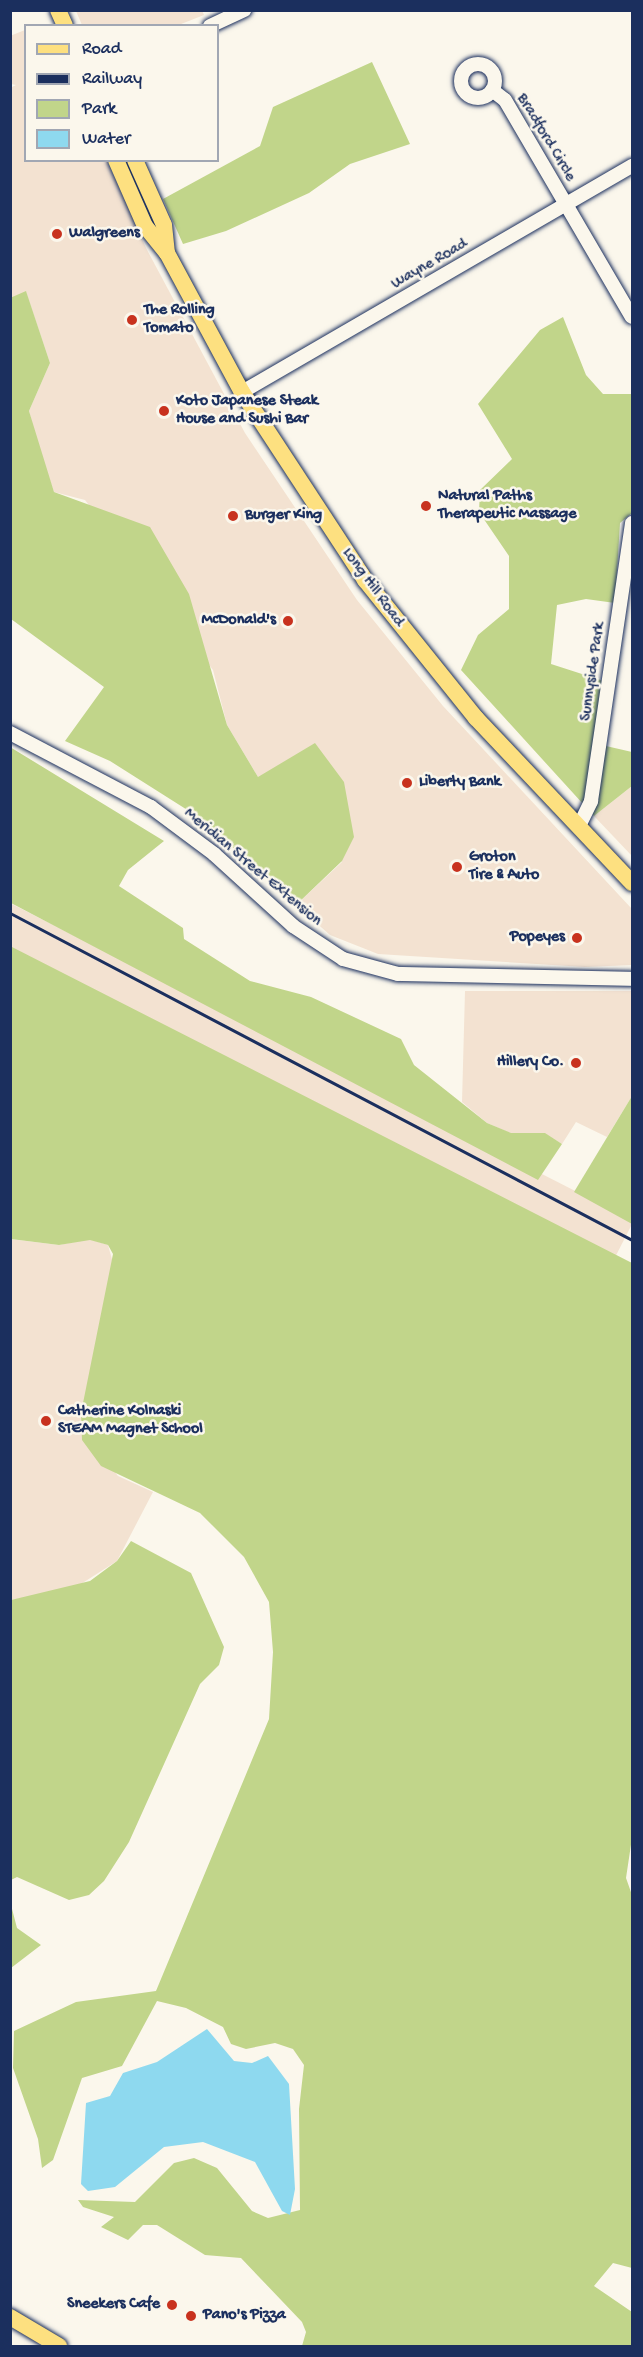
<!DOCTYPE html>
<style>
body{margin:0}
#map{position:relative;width:643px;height:2357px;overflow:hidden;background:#fbf7ec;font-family:"Gochi Hand",sans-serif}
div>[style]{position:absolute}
.built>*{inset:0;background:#f3e2d1;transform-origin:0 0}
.green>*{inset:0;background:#c1d58a}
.water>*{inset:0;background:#8ed9ef}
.roads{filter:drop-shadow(0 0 2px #1b2f5e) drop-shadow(0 0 2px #1b2f5e)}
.minor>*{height:14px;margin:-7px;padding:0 7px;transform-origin:7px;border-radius:7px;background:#fbf7ec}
.minor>.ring{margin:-7px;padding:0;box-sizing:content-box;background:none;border:14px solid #fbf7ec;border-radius:50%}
.major>*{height:16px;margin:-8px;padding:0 8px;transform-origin:8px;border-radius:8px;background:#fde080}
.rail>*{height:3px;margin:-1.5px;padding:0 1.5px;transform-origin:1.5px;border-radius:1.5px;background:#1b2f5e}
.dots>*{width:16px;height:16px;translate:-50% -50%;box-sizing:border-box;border:3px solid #fbf7ec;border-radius:50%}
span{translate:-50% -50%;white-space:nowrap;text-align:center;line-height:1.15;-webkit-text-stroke:5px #fbf7ec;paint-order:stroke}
.street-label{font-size:16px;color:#1b2f5e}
.poi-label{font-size:16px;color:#1b2f5e;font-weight:700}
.left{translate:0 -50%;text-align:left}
.right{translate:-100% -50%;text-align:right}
.frame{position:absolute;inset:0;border:12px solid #1b2f5e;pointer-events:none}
.legend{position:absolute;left:24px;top:24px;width:195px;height:138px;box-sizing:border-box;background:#fbf7ec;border:2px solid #a1a7b3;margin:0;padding:8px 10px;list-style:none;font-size:18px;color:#1b2f5e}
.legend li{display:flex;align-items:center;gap:12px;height:30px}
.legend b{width:30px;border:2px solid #a1a7b3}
</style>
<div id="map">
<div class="built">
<div style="clip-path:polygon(202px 10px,204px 15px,176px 26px,82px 25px,76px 11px)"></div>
<div style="clip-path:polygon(25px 30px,26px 160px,107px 161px,146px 248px,245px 433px,357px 600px,443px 706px,632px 909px,632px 965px,585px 967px,378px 954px,330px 935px,296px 905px,342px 862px,258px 777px,227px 725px,213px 670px,85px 500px,54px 492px,38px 447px,29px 411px,50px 363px,26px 292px,11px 298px,10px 88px,16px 85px,11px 84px,10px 36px)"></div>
<div style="clip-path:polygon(632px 786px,632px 856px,594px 816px)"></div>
<div style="left:10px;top:903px;width:700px;height:43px;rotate:27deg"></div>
<div style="clip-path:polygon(465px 991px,632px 991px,632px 1096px,607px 1137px,576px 1122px,562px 1144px,544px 1133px,510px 1133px,487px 1123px,462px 1102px)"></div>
<div style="clip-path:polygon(10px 1239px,59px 1245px,89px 1239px,108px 1245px,113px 1263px,81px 1428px,118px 1476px,153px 1492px,117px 1561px,73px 1589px,11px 1600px)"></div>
</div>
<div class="green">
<div style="clip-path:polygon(372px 62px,410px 144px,350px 164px,309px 193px,226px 231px,183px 244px,163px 199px,260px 146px,273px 107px)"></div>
<div style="clip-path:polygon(26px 291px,50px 363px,29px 411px,54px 492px,150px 527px,189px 594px,227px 725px,258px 777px,315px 743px,344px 782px,354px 837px,342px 861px,296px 905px,200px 818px,110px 761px,65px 741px,104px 687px,11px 619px,10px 298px)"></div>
<div style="clip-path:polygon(563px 317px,586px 375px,603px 394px,632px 394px,632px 513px,620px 523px,615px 603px,586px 599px,557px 605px,551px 664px,613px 684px,606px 746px,632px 752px,632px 786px,594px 816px,461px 670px,478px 635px,509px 609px,509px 556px,479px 512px,480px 490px,512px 459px,478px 404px,540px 330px)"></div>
<div style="clip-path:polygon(10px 747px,164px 841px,128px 870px,119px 886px,183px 928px,184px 939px,250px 981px,311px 997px,401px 1039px,414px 1065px,487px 1123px,511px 1133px,545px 1133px,562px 1144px,538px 1180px,11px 903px)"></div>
<div style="clip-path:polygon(10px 946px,632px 1263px,632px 1838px,626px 1878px,632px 1895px,632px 2268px,613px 2263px,594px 2286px,632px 2312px,632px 2346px,302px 2346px,306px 2332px,302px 2322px,241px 2258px,205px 2255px,157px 2225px,143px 2225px,128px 2240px,101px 2227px,114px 2217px,83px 2207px,78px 2200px,135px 2202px,174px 2163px,194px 2158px,217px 2168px,252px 2211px,268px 2218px,300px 2210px,299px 2109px,304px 2065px,293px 2049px,275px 2043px,246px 2049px,231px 2044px,223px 2027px,186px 2008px,157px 2001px,122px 2066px,82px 2078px,53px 2160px,42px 2168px,38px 2139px,13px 2068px,14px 2031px,76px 2002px,156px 1991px,269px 1719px,273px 1652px,269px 1602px,244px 1557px,200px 1513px,101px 1466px,82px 1440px,81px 1413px,113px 1254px,108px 1245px,90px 1240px,59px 1245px,11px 1239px)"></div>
<div style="clip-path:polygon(632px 1096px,632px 1224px,574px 1192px)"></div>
<div style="clip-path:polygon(131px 1541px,191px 1573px,224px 1647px,219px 1665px,200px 1684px,129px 1842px,104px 1881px,89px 1895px,69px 1900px,17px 1877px,11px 1880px,11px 1600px,90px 1581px,117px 1561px)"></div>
<div style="clip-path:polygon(11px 1905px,17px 1928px,41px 1945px,11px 1968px)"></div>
</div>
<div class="water">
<div style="clip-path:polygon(207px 2029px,234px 2061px,252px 2063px,268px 2056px,289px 2084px,295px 2189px,290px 2215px,282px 2211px,255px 2162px,203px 2142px,164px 2147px,115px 2187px,88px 2191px,81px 2184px,86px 2103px,110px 2096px,123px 2073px,157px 2062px)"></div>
</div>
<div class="roads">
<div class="minor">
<div style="left:210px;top:26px;width:38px;rotate:-25deg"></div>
<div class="ring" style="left:461px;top:64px;width:20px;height:20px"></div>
<div style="left:492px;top:90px;width:16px;rotate:38deg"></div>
<div style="left:505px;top:100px;width:251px;rotate:59.7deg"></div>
<div style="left:242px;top:392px;width:451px;rotate:-30.1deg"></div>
<div style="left:10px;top:733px;width:159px;rotate:27.7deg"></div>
<div style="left:151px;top:807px;width:79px;rotate:36.7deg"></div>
<div style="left:214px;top:854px;width:107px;rotate:42.3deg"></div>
<div style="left:293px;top:926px;width:60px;rotate:33.4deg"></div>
<div style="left:343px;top:959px;width:57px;rotate:15.3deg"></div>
<div style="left:398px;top:974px;width:234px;rotate:1.2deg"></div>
<div style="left:579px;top:826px;width:28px;rotate:-64deg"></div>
<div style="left:591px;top:801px;width:281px;rotate:-81.6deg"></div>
</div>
<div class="major">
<div style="left:58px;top:10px;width:17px;rotate:66deg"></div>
<div style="left:116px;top:160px;width:72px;rotate:66.3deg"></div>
<div style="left:145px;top:226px;width:35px;rotate:51deg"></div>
<div style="left:167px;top:253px;width:158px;rotate:61.7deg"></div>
<div style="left:242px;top:392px;width:225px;rotate:56.8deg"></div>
<div style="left:365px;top:580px;width:177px;rotate:51.2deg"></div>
<div style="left:476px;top:718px;width:227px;rotate:46.6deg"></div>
<div style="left:135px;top:160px;width:71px;rotate:66deg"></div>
<div style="left:164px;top:225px;width:28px;rotate:84deg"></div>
<div style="left:10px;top:2317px;width:57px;rotate:30.6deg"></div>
</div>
</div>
<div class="rail">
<div style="left:10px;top:913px;width:703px;rotate:27.73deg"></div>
</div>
<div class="dots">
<div style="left:57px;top:234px;background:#c8321e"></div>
<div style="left:132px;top:320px;background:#c8321e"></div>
<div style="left:164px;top:411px;background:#c8321e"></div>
<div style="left:426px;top:506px;background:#c8321e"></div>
<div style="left:233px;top:516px;background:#c8321e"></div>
<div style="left:288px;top:621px;background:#c8321e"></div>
<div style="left:407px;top:783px;background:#c8321e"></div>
<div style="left:457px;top:867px;background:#c8321e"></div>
<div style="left:577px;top:938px;background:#c8321e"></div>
<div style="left:576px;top:1063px;background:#c8321e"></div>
<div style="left:46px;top:1421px;background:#c8321e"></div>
<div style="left:172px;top:2305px;background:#c8321e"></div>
<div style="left:191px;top:2316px;background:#c8321e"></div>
</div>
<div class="street-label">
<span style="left:545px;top:138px;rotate:59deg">Bradford Circle</span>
<span style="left:430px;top:265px;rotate:-30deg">Wayne Road</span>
<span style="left:372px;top:588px;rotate:54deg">Long Hill Road</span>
<span style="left:594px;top:672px;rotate:-82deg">Sunnyside Park</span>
<span style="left:252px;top:868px;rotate:40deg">Meridian Street Extension</span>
</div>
<div class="poi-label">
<span class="left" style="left:69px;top:234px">Walgreens</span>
<span class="left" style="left:144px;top:320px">The Rolling<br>Tomato</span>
<span class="left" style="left:176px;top:411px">Koto Japanese Steak<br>House and Sushi Bar</span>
<span class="left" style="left:438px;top:506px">Natural Paths<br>Therapeutic Massage</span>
<span class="left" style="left:245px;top:516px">Burger King</span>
<span class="right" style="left:276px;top:621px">McDonald's</span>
<span class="left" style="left:419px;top:783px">Liberty Bank</span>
<span class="left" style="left:469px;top:867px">Groton<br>Tire &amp; Auto</span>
<span class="right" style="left:565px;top:938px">Popeyes</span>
<span class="right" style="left:564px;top:1063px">Hillery Co.</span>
<span class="left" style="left:58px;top:1421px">Catherine Kolnaski<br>STEAM Magnet School</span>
<span class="right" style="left:160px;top:2305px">Sneekers Cafe</span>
<span class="left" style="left:203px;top:2316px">Pano's Pizza</span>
</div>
<div class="frame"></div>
<ul class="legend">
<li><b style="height:8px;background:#fde080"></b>Road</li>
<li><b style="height:8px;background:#1b2f5e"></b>Railway</li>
<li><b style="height:16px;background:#c1d58a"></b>Park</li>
<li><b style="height:16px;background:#8ed9ef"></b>Water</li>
</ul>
</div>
